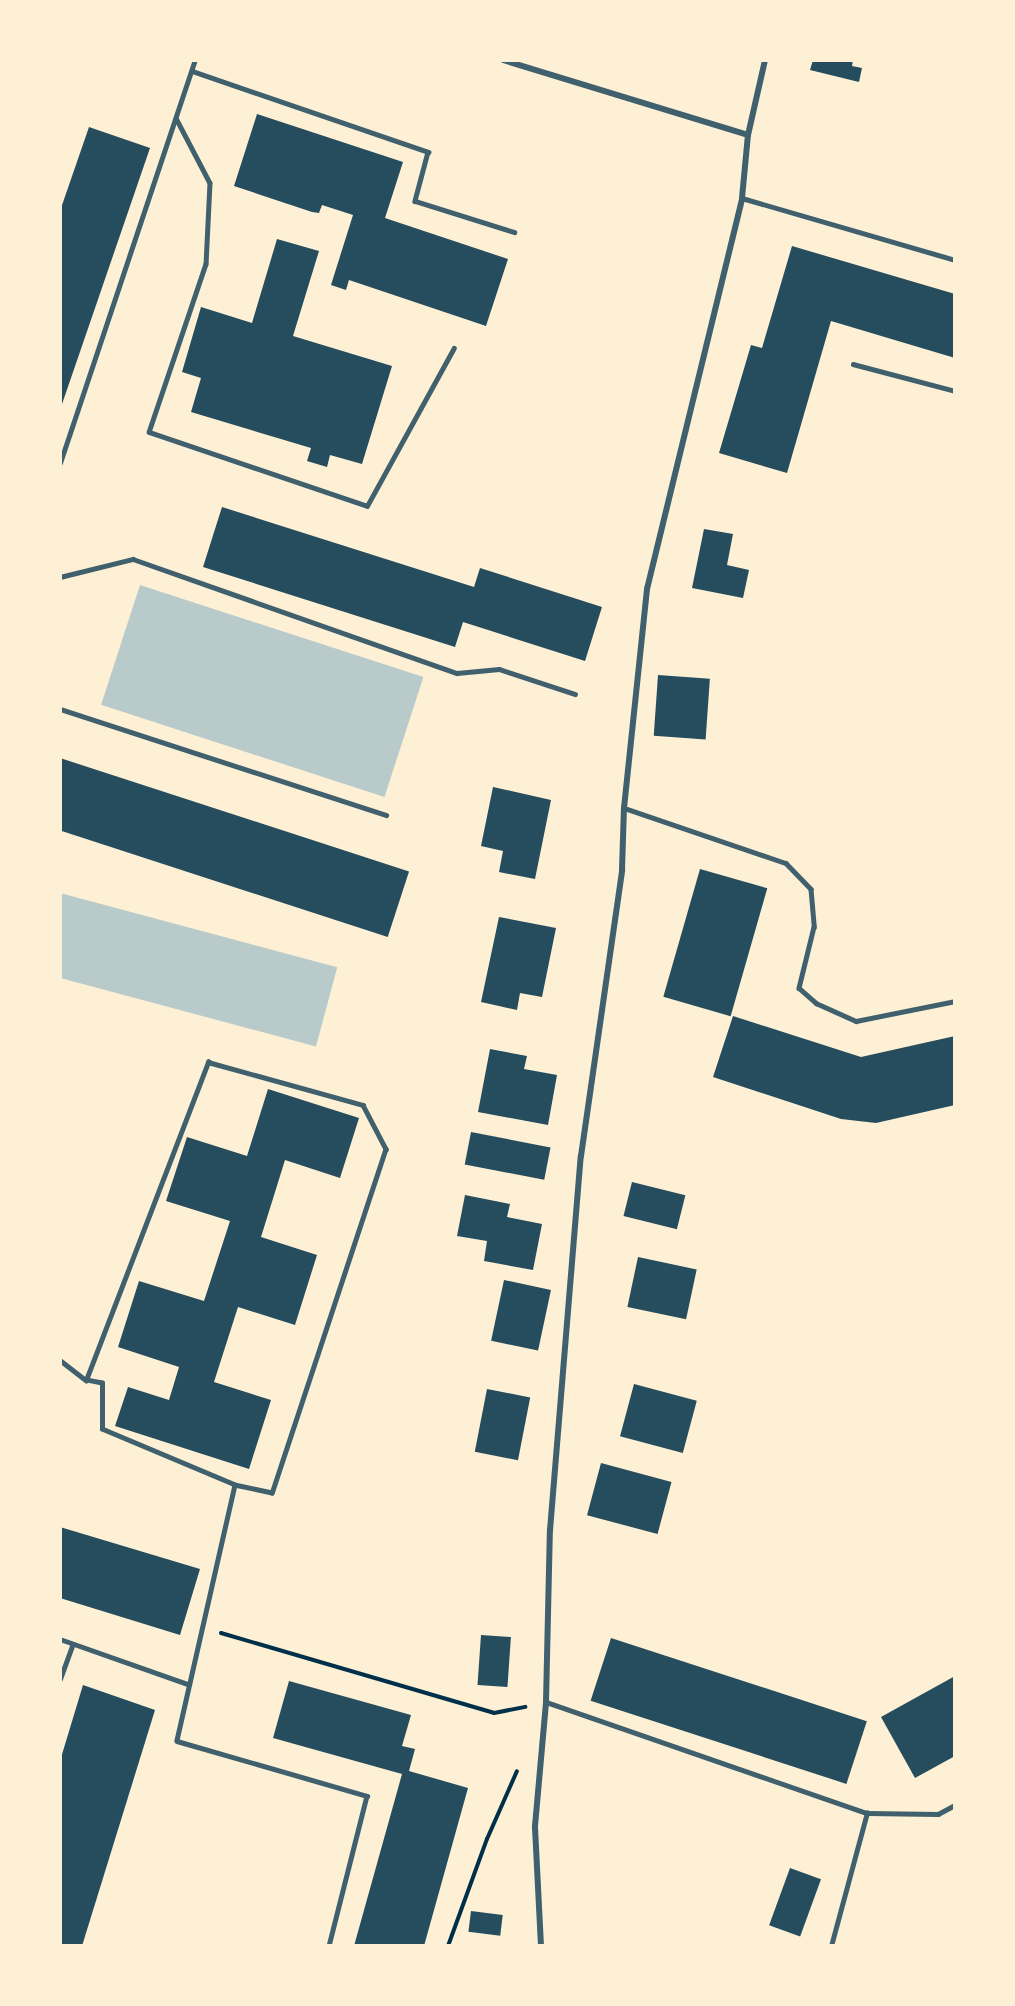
<!DOCTYPE html>
<style>
body{margin:0}
#map{position:relative;width:1015px;height:2006px;overflow:hidden;background:#fdf0d5;font-family:"Fira Sans Condensed",sans-serif}
div>[style]{position:absolute}
.green>*{inset:0;background:#b9caca;transform-origin:0 0}
.building>*{inset:0;background:#264d5e;transform-origin:0 0}
.path>*{height:4px;margin:-2px;padding:0 2px;transform-origin:2px;border-radius:2px;background:#003049}
.service>*{height:4.5px;margin:-2.25px;padding:0 2.25px;transform-origin:2.25px;border-radius:2.25px;background:#3f606c}
.minor>*{height:6px;margin:-3px;padding:0 3px;transform-origin:3px;border-radius:3px;background:#3f606c}
span{translate:-50% -50%;white-space:nowrap;text-align:center;line-height:1.15;-webkit-text-stroke:4.5px #fdf0d5;paint-order:stroke}
.frame{position:absolute;inset:0;border:62px solid #fdf0d5;pointer-events:none}
</style>
<div id="map">
<div class="green">
<div style="left:140px;top:585px;width:298px;height:126px;rotate:18deg"></div>
<div style="left:60px;top:893px;width:287px;height:82px;rotate:15deg"></div>
</div>
<div class="building">
<div style="clip-path:polygon(813px 60px,853px 60px,852px 66px,862px 68px,859px 82px,810px 70px)"></div>
<div style="clip-path:polygon(257px 114px,403px 162px,385px 218px,508px 259px,486px 326px,349px 280px,346px 290px,331px 285px,353px 215px,322px 205px,319px 213px,312px 212px,234px 186px)"></div>
<div style="clip-path:polygon(89px 127px,150px 148px,60px 410px,60px 211px)"></div>
<div style="clip-path:polygon(277px 239px,319px 251px,293px 336px,392px 366px,362px 464px,330px 455px,327px 467px,307px 461px,311px 448px,191px 412px,201px 378px,182px 372px,201px 307px,252px 323px)"></div>
<div style="clip-path:polygon(792px 246px,955px 294px,955px 358px,831px 321px,787px 473px,719px 453px,751px 345px,762px 348px)"></div>
<div style="clip-path:polygon(222px 507px,474px 587px,480px 568px,602px 607px,585px 661px,463px 622px,455px 647px,203px 567px)"></div>
<div style="clip-path:polygon(704px 529px,733px 534px,727px 565px,749px 570px,743px 598px,692px 588px)"></div>
<div style="left:658px;top:675px;width:52px;height:61px;rotate:4deg"></div>
<div style="left:60px;top:758px;width:367px;height:69px;rotate:18deg"></div>
<div style="clip-path:polygon(493px 787px,551px 800px,535px 879px,499px 872px,503px 851px,481px 846px)"></div>
<div style="left:700px;top:869px;width:70px;height:133px;rotate:16deg"></div>
<div style="clip-path:polygon(499px 917px,556px 928px,542px 997px,520px 993px,517px 1010px,481px 1002px)"></div>
<div style="clip-path:polygon(733px 1016px,861px 1057px,955px 1036px,955px 1105px,876px 1123px,841px 1119px,713px 1077px)"></div>
<div style="clip-path:polygon(490px 1049px,527px 1056px,524px 1069px,557px 1075px,548px 1125px,478px 1112px)"></div>
<div style="clip-path:polygon(268px 1089px,359px 1118px,340px 1178px,285px 1160px,261px 1237px,317px 1255px,295px 1325px,238px 1307px,214px 1382px,271px 1400px,249px 1469px,115px 1426px,128px 1387px,169px 1400px,179px 1367px,118px 1347px,139px 1281px,204px 1301px,230px 1221px,166px 1201px,187px 1137px,247px 1156px)"></div>
<div style="left:471px;top:1132px;width:81px;height:33px;rotate:11deg"></div>
<div style="left:632px;top:1182px;width:55px;height:35px;rotate:14deg"></div>
<div style="clip-path:polygon(465px 1195px,510px 1204px,507px 1217px,542px 1224px,533px 1270px,484px 1261px,487px 1241px,457px 1236px)"></div>
<div style="left:638px;top:1257px;width:60px;height:51px;rotate:12deg"></div>
<div style="left:504px;top:1280px;width:48px;height:62px;rotate:12deg"></div>
<div style="left:634px;top:1384px;width:65px;height:54px;rotate:15deg"></div>
<div style="left:487px;top:1389px;width:44px;height:64px;rotate:11deg"></div>
<div style="left:601px;top:1463px;width:73px;height:54px;rotate:15deg"></div>
<div style="clip-path:polygon(60px 1527px,200px 1569px,180px 1635px,60px 1598px)"></div>
<div style="left:481px;top:1635px;width:30px;height:50px;rotate:4deg"></div>
<div style="left:611px;top:1638px;width:269px;height:66px;rotate:18deg"></div>
<div style="clip-path:polygon(955px 1676px,955px 1756px,915px 1778px,881px 1717px)"></div>
<div style="clip-path:polygon(289px 1681px,411px 1715px,402px 1746px,415px 1749px,409px 1771px,468px 1788px,424px 1946px,354px 1946px,402px 1774px,273px 1738px)"></div>
<div style="clip-path:polygon(83px 1685px,155px 1710px,82px 1946px,60px 1946px,60px 1761px)"></div>
<div style="left:790px;top:1868px;width:33px;height:61px;rotate:20deg"></div>
<div style="left:471px;top:1911px;width:32px;height:21px;rotate:7deg"></div>
</div>
<div class="path">
<div style="left:221px;top:1633px;width:284px;rotate:16.3deg"></div>
<div style="left:494px;top:1713px;width:32px;rotate:-11deg"></div>
<div style="left:448px;top:1946px;width:114px;rotate:-70deg"></div>
<div style="left:487px;top:1839px;width:74px;rotate:-66.2deg"></div>
</div>
<div class="service">
<div style="left:192px;top:71px;width:250px;rotate:18.9deg"></div>
<div style="left:428px;top:152px;width:51px;rotate:104.9deg"></div>
<div style="left:415px;top:201px;width:104px;rotate:17.4deg"></div>
<div style="left:176px;top:118px;width:73px;rotate:62.4deg"></div>
<div style="left:210px;top:183px;width:81px;rotate:92.8deg"></div>
<div style="left:206px;top:264px;width:177px;rotate:108.7deg"></div>
<div style="left:149px;top:432px;width:230px;rotate:18.7deg"></div>
<div style="left:367px;top:506px;width:180px;rotate:-61.2deg"></div>
<div style="left:742px;top:198px;width:222px;rotate:16.2deg"></div>
<div style="left:853px;top:364px;width:106px;rotate:14.8deg"></div>
<div style="left:60px;top:463px;width:425px;rotate:-71.5deg"></div>
<div style="left:60px;top:577px;width:75px;rotate:-13.9deg"></div>
<div style="left:133px;top:559px;width:343px;rotate:19.4deg"></div>
<div style="left:457px;top:673px;width:42px;rotate:-5.4deg"></div>
<div style="left:499px;top:669px;width:80px;rotate:18.2deg"></div>
<div style="left:60px;top:709px;width:343px;rotate:18deg"></div>
<div style="left:624px;top:808px;width:171px;rotate:18.8deg"></div>
<div style="left:786px;top:863px;width:36px;rotate:46deg"></div>
<div style="left:811px;top:889px;width:38px;rotate:85deg"></div>
<div style="left:814px;top:927px;width:63px;rotate:103.8deg"></div>
<div style="left:799px;top:988px;width:23px;rotate:41deg"></div>
<div style="left:816px;top:1003px;width:44px;rotate:24.2deg"></div>
<div style="left:856px;top:1021px;width:101px;rotate:-11.4deg"></div>
<div style="left:208px;top:1062px;width:161px;rotate:15.5deg"></div>
<div style="left:363px;top:1105px;width:50px;rotate:62.4deg"></div>
<div style="left:386px;top:1149px;width:362px;rotate:108.3deg"></div>
<div style="left:272px;top:1493px;width:38px;rotate:-168deg"></div>
<div style="left:235px;top:1485px;width:144px;rotate:-157.2deg"></div>
<div style="left:102px;top:1429px;width:46px;rotate:-90deg"></div>
<div style="left:102px;top:1383px;width:16px;rotate:-169deg"></div>
<div style="left:86px;top:1380px;width:341px;rotate:-69deg"></div>
<div style="left:60px;top:1360px;width:33px;rotate:38deg"></div>
<div style="left:235px;top:1485px;width:262px;rotate:102.8deg"></div>
<div style="left:177px;top:1741px;width:198px;rotate:16.1deg"></div>
<div style="left:367px;top:1796px;width:155px;rotate:104.2deg"></div>
<div style="left:60px;top:1639px;width:136px;rotate:19.4deg"></div>
<div style="left:60px;top:1679px;width:37px;rotate:-70deg"></div>
<div style="left:546px;top:1702px;width:340px;rotate:19.1deg"></div>
<div style="left:867px;top:1813px;width:71px;rotate:0.8deg"></div>
<div style="left:938px;top:1814px;width:19px;rotate:-28deg"></div>
<div style="left:541px;top:1946px;width:170px"></div>
<div style="left:831px;top:1946px;width:138px;rotate:-74.9deg"></div>
</div>
<div class="minor">
<div style="left:503px;top:60px;width:256px;rotate:17deg"></div>
<div style="left:541px;top:1946px;width:120px;rotate:-92.9deg"></div>
<div style="left:535px;top:1826px;width:124px;rotate:-84.9deg"></div>
<div style="left:546px;top:1702px;width:172px;rotate:-88.7deg"></div>
<div style="left:550px;top:1530px;width:375px;rotate:-85.3deg"></div>
<div style="left:581px;top:1156px;width:289px;rotate:-81.8deg"></div>
<div style="left:622px;top:870px;width:62px;rotate:-88.2deg"></div>
<div style="left:624px;top:808px;width:220px;rotate:-84deg"></div>
<div style="left:647px;top:589px;width:402px;rotate:-76.3deg"></div>
<div style="left:742px;top:198px;width:63px;rotate:-84.6deg"></div>
<div style="left:748px;top:135px;width:77px;rotate:-77.2deg"></div>
</div>
<div class="frame"></div>
</div>
